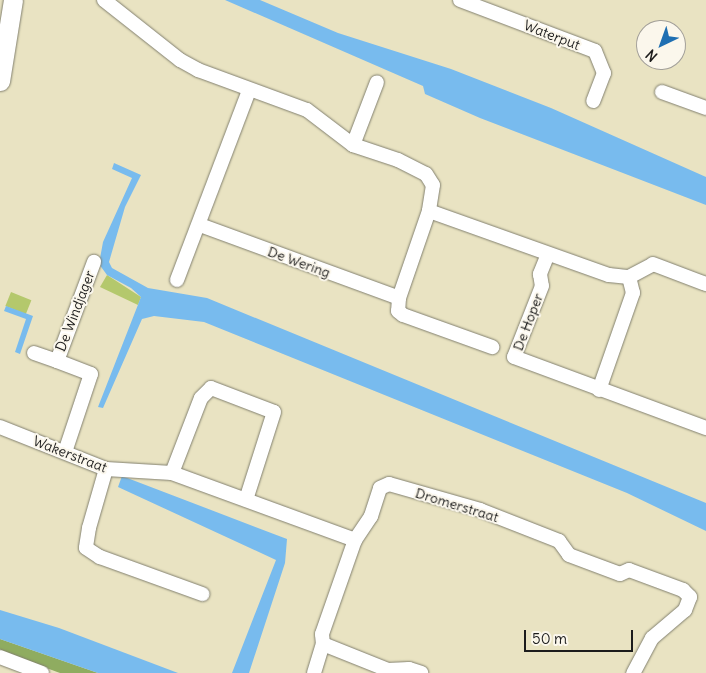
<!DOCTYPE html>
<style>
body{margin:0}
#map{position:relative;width:706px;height:673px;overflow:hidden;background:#e9e3c2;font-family:Delius,sans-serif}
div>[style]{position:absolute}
.green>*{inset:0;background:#b4c86c;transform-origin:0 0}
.forest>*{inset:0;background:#8fac60}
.water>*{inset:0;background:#78bbee}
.roads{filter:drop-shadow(0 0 1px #82806f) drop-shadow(0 0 1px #82806f)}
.street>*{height:14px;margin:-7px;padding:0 7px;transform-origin:7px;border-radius:7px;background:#fff}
.secondary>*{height:19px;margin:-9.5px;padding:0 9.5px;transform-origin:9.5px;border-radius:9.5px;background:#fff}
span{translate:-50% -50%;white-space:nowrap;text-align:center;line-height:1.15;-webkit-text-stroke:4px #fbf7ec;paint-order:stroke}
.street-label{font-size:14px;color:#1c1c1c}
.north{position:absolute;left:636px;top:20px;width:50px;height:50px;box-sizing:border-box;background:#fbf7ec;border:1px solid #a29f99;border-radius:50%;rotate:222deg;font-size:14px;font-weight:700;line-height:20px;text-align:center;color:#1c1c1c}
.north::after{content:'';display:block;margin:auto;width:18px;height:22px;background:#1f6fb2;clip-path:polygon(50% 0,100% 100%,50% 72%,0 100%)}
.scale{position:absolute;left:524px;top:630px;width:109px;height:22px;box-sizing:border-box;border:2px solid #1c1c1c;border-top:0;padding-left:6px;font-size:15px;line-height:18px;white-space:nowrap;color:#1c1c1c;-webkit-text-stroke:4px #fbf7ec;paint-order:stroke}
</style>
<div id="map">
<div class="green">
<div style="clip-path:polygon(107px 275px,141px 297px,138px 305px,100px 287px)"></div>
<div style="left:11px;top:292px;width:22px;height:15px;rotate:22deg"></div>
</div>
<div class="forest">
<div style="clip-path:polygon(0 639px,98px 673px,60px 673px,0 651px)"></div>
</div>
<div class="water">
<div style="clip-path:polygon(225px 0,260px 0,338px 33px,451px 69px,551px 108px,706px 177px,706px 205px,480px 118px,425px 94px,423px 86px)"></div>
<div style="clip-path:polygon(114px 163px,141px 175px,125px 207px,109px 262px,112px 268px,148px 288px,207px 298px,706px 503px,706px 531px,627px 493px,204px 322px,154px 316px,142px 319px,103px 408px,98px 407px,141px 297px,131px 288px,107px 275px,99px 264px,103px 242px,132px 178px,112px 169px)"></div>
<div style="clip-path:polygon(6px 306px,33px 316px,20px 354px,15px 352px,26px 319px,4px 311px)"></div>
<div style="clip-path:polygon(122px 476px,287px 539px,285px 563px,249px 673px,232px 673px,276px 560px,118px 487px)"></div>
<div style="clip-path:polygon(0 610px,59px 628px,178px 673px,98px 673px,0 639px)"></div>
</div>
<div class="roads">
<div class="street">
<div style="left:104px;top:0;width:97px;rotate:38.3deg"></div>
<div style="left:180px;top:60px;width:21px;rotate:29deg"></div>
<div style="left:198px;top:70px;width:116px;rotate:20.2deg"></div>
<div style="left:307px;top:110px;width:58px;rotate:37.3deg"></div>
<div style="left:353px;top:145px;width:47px;rotate:18.4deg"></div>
<div style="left:398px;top:160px;width:31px;rotate:27deg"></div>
<div style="left:426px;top:174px;width:13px;rotate:58deg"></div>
<div style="left:433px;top:185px;width:26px;rotate:99deg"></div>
<div style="left:429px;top:211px;width:191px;rotate:19.6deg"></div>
<div style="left:609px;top:275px;width:20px;rotate:6deg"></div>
<div style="left:629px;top:277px;width:27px;rotate:-28deg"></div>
<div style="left:653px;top:264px;width:57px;rotate:20.7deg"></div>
<div style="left:460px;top:0;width:144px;rotate:20.7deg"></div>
<div style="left:595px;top:51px;width:24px;rotate:68deg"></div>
<div style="left:604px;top:73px;width:30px;rotate:111deg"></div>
<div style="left:662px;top:92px;width:47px;rotate:20deg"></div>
<div style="left:353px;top:145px;width:67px;rotate:-69.1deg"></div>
<div style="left:200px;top:225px;width:212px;rotate:20.1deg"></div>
<div style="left:399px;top:298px;width:92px;rotate:-71deg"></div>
<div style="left:548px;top:254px;width:22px;rotate:112deg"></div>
<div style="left:540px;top:274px;width:12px;rotate:81deg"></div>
<div style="left:542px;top:286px;width:76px;rotate:111.5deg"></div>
<div style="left:514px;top:357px;width:205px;rotate:20.3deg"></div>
<div style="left:177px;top:280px;width:203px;rotate:-69.2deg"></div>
<div style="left:399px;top:298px;width:13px;rotate:94deg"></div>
<div style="left:398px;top:311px;width:6px;rotate:39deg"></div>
<div style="left:403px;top:315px;width:95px;rotate:19.8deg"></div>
<div style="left:34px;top:353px;width:24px;rotate:19deg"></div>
<div style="left:599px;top:390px;width:103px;rotate:-70.7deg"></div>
<div style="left:633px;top:293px;width:16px;rotate:-104deg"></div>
<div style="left:0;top:427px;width:114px;rotate:21.6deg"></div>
<div style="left:106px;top:469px;width:66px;rotate:3.5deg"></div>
<div style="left:172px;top:473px;width:195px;rotate:20.1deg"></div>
<div style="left:65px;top:452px;width:82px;rotate:-71.6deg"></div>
<div style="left:91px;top:374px;width:36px;rotate:-159deg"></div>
<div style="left:57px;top:361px;width:106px;rotate:-69.5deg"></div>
<div style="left:106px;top:469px;width:61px;rotate:106.1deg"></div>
<div style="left:89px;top:528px;width:20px;rotate:99deg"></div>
<div style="left:86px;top:548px;width:17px;rotate:33deg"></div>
<div style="left:100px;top:557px;width:109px;rotate:19.9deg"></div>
<div style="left:172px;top:473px;width:80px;rotate:-68.9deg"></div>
<div style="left:201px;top:398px;width:14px;rotate:-45deg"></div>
<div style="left:211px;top:388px;width:67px;rotate:20.9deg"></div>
<div style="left:274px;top:412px;width:92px;rotate:107.7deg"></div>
<div style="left:323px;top:644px;width:70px;rotate:21.8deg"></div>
<div style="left:388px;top:670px;width:21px;rotate:-3deg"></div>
<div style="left:409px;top:669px;width:13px;rotate:18deg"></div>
<div style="left:0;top:657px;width:45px;rotate:20.9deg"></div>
<div style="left:314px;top:673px;width:30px;rotate:-73deg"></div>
<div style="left:323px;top:644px;width:10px;rotate:-96deg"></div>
<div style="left:322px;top:634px;width:100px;rotate:-70.7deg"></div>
<div style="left:355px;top:540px;width:29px;rotate:-56deg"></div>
<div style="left:371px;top:516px;width:29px;rotate:-72deg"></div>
<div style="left:380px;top:488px;width:10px;rotate:-24deg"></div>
<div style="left:389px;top:484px;width:95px;rotate:15.9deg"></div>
<div style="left:480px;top:510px;width:85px;rotate:21.4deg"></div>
<div style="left:559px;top:541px;width:17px;rotate:54deg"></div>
<div style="left:569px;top:555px;width:54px;rotate:20.4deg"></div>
<div style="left:620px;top:574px;width:10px;rotate:-24deg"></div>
<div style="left:629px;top:570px;width:58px;rotate:20.3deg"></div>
<div style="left:683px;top:590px;width:10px;rotate:45deg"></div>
<div style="left:690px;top:597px;width:14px;rotate:111deg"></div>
<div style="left:685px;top:610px;width:43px;rotate:139.7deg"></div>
<div style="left:652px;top:638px;width:40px;rotate:118deg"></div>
</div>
<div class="secondary">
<div style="left:0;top:81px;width:82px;rotate:-80.9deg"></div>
</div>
</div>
<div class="street-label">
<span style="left:552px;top:35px;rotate:21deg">Waterput</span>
<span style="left:299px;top:262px;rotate:20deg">De Wering</span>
<span style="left:75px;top:311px;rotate:-69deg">De Windjager</span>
<span style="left:528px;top:322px;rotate:-69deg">De Hoper</span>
<span style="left:70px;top:454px;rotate:21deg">Wakerstraat</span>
<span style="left:457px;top:505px;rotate:17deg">Dromerstraat</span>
</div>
<div class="north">N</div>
<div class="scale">50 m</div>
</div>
